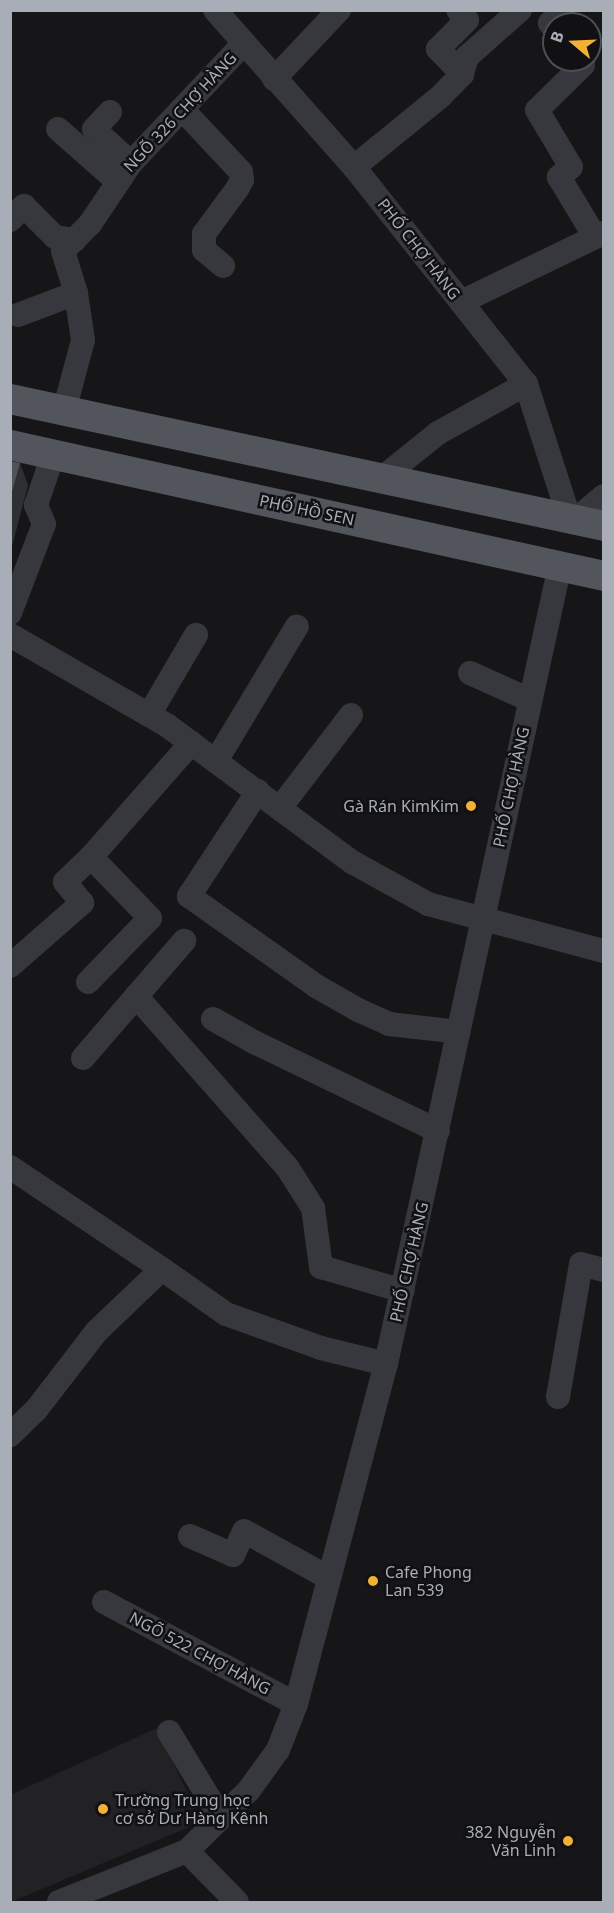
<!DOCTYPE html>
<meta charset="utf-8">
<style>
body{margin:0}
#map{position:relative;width:614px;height:1913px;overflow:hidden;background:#161618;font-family:"Noto Sans",sans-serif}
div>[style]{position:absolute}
.built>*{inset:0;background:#222225}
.minor>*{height:24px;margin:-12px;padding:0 12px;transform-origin:12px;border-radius:12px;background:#37383d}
.major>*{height:30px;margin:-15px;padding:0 15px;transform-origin:15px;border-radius:15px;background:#53555c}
.shaded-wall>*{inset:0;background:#2f3033}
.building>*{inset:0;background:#525359}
.dots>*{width:16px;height:16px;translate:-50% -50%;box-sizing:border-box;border:3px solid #111113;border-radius:50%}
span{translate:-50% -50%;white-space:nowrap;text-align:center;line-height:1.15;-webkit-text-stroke:5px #111113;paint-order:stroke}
.street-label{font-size:16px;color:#a8adb8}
.poi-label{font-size:16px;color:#a8adb8}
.right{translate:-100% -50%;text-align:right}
.left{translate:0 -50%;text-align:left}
.frame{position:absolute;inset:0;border:12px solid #a8adb8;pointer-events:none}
.north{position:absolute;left:542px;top:12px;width:60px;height:60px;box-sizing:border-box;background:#111113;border:2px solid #4d4f55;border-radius:50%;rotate:289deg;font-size:16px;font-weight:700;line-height:24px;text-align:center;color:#a8adb8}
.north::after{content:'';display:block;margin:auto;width:21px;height:27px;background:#f2b134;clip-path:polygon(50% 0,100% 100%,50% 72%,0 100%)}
</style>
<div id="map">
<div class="built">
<div style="clip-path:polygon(157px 1728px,201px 1822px,11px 1902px,10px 1795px)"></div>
</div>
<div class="minor">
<div style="left:215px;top:10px;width:210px;rotate:48.5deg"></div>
<div style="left:354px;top:167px;width:277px;rotate:51.6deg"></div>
<div style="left:526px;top:384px;width:143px;rotate:72.1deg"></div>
<div style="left:458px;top:10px;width:13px;rotate:48deg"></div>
<div style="left:467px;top:20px;width:41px;rotate:135deg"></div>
<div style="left:438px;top:49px;width:35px;rotate:46deg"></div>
<div style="left:554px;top:28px;width:6px;rotate:-129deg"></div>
<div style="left:550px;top:23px;width:18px;rotate:-45deg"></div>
<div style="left:579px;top:60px;width:6px;rotate:51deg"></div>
<div style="left:583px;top:65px;width:64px;rotate:135.6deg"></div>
<div style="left:537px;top:110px;width:66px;rotate:59.2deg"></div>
<div style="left:571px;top:167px;width:16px;rotate:140deg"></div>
<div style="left:559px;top:177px;width:70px;rotate:59deg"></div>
<div style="left:274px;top:79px;width:95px;rotate:-46.7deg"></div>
<div style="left:182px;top:109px;width:86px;rotate:46.9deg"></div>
<div style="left:241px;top:172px;width:8px;rotate:83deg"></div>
<div style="left:242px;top:180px;width:10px;rotate:119deg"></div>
<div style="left:237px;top:189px;width:56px;rotate:126.3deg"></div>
<div style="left:204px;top:234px;width:16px;rotate:90deg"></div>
<div style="left:204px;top:250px;width:25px;rotate:40deg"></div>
<div style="left:110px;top:112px;width:23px;rotate:133deg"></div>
<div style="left:94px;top:129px;width:50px;rotate:42.6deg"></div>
<div style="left:58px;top:129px;width:79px;rotate:41.4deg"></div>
<div style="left:354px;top:167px;width:112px;rotate:-39.2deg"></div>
<div style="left:441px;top:96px;width:30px;rotate:-46deg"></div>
<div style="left:462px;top:74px;width:18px;rotate:-74deg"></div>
<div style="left:467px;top:57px;width:71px;rotate:-41.6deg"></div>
<div style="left:10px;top:220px;width:20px;rotate:-45deg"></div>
<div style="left:24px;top:206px;width:44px;rotate:45deg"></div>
<div style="left:55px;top:237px;width:20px;rotate:9deg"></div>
<div style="left:461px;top:302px;width:159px;rotate:-25.8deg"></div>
<div style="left:18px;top:315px;width:62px;rotate:-20.8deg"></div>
<div style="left:64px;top:411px;width:73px;rotate:-75deg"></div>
<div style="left:83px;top:340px;width:48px;rotate:-98.5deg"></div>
<div style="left:76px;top:293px;width:44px;rotate:-107.2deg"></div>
<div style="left:63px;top:251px;width:38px;rotate:-45deg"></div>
<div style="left:90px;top:224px;width:73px;rotate:-56.1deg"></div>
<div style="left:131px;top:163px;width:165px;rotate:-46.7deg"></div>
<div style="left:382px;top:478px;width:72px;rotate:-38.8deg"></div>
<div style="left:438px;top:433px;width:101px;rotate:-29.1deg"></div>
<div style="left:574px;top:521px;width:39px;rotate:-40deg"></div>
<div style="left:10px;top:613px;width:95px;rotate:-69.1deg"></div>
<div style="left:44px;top:524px;width:21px;rotate:-113deg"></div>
<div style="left:36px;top:505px;width:53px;rotate:-71.2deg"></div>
<div style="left:10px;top:635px;width:182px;rotate:29.9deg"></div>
<div style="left:168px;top:726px;width:229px;rotate:36.5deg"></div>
<div style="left:352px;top:862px;width:87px;rotate:28.9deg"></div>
<div style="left:428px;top:904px;width:182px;rotate:15deg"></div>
<div style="left:470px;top:673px;width:66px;rotate:24.2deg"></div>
<div style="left:149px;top:715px;width:93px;rotate:-59.6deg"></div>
<div style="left:216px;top:761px;width:157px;rotate:-59deg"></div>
<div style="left:258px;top:791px;width:126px;rotate:123.3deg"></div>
<div style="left:189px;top:896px;width:156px;rotate:35.3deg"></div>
<div style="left:316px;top:986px;width:48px;rotate:29.7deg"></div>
<div style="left:358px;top:1010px;width:34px;rotate:24deg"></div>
<div style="left:389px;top:1024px;width:70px;rotate:6.5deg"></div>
<div style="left:280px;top:808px;width:117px;rotate:-52.6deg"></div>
<div style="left:10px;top:966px;width:96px;rotate:-41.2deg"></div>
<div style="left:82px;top:903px;width:27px;rotate:-129deg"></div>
<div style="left:65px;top:882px;width:36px;rotate:-44deg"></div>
<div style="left:88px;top:982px;width:89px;rotate:-45.9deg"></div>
<div style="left:150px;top:918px;width:85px;rotate:-134deg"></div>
<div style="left:91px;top:857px;width:152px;rotate:-48.7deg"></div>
<div style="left:136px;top:996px;width:228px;rotate:48.6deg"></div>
<div style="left:287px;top:1167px;width:49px;rotate:57.6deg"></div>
<div style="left:313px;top:1208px;width:60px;rotate:82.3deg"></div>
<div style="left:321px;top:1267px;width:85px;rotate:16.3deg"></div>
<div style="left:213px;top:1019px;width:49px;rotate:29.2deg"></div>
<div style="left:256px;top:1043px;width:202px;rotate:25.8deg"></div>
<div style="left:83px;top:1058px;width:155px;rotate:-49.2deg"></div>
<div style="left:10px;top:1167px;width:183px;rotate:33.9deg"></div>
<div style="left:558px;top:1397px;width:135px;rotate:-80.2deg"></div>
<div style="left:581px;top:1264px;width:24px;rotate:15deg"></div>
<div style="left:10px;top:1435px;width:36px;rotate:-44deg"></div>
<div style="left:36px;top:1410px;width:98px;rotate:-52.4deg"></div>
<div style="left:96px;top:1332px;width:91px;rotate:-43.7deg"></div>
<div style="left:162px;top:1269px;width:78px;rotate:35.1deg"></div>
<div style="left:226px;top:1314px;width:101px;rotate:19.7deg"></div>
<div style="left:321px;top:1348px;width:67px;rotate:13.8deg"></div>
<div style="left:190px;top:1536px;width:47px;rotate:23.8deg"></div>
<div style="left:233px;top:1555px;width:26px;rotate:-65deg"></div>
<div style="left:244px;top:1531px;width:97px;rotate:28.9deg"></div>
<div style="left:104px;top:1602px;width:217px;rotate:28deg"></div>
<div style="left:169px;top:1732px;width:100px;rotate:58.8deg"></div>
<div style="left:187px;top:1851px;width:71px;rotate:45.6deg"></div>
<div style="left:59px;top:1902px;width:138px;rotate:-21.7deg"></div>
<div style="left:187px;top:1851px;width:87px;rotate:-44.5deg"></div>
<div style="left:249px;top:1790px;width:49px;rotate:-54.1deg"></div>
<div style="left:278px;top:1750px;width:49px;rotate:-68.6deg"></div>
<div style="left:296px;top:1704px;width:352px;rotate:-75.2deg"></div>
<div style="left:386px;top:1364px;width:818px;rotate:-77.71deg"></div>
</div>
<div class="major">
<div style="left:10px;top:399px;width:607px;rotate:12.07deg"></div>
<div style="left:10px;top:445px;width:608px;rotate:12.44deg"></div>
</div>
<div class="shaded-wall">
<div style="clip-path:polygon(20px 463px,28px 485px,10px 554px,10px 500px)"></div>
</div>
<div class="building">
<div style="clip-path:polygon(10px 461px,20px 463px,10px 500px)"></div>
</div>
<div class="dots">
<div style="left:471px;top:806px;background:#f2b134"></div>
<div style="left:373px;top:1581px;background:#f2b134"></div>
<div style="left:103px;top:1809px;background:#f2b134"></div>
<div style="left:568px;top:1841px;background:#f2b134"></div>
</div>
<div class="street-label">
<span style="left:180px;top:112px;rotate:-47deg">NGÕ 326 CHỢ HÀNG</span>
<span style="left:419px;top:249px;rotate:52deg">PHỐ CHỢ HÀNG</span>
<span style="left:307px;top:510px;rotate:12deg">PHỐ HỒ SEN</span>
<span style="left:511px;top:787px;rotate:-78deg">PHỐ CHỢ HÀNG</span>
<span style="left:409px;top:1262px;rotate:-77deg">PHỐ CHỢ HÀNG</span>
<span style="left:200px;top:1653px;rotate:28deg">NGÕ 522 CHỢ HÀNG</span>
</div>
<div class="poi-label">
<span class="right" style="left:459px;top:806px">Gà Rán KimKim</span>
<span class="left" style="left:385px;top:1581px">Cafe Phong<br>Lan 539</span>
<span class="left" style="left:115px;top:1809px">Trường Trung học<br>cơ sở Dư Hàng Kênh</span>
<span class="right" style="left:556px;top:1841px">382 Nguyễn<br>Văn Linh</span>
</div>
<div class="frame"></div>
<div class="north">B</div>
</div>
